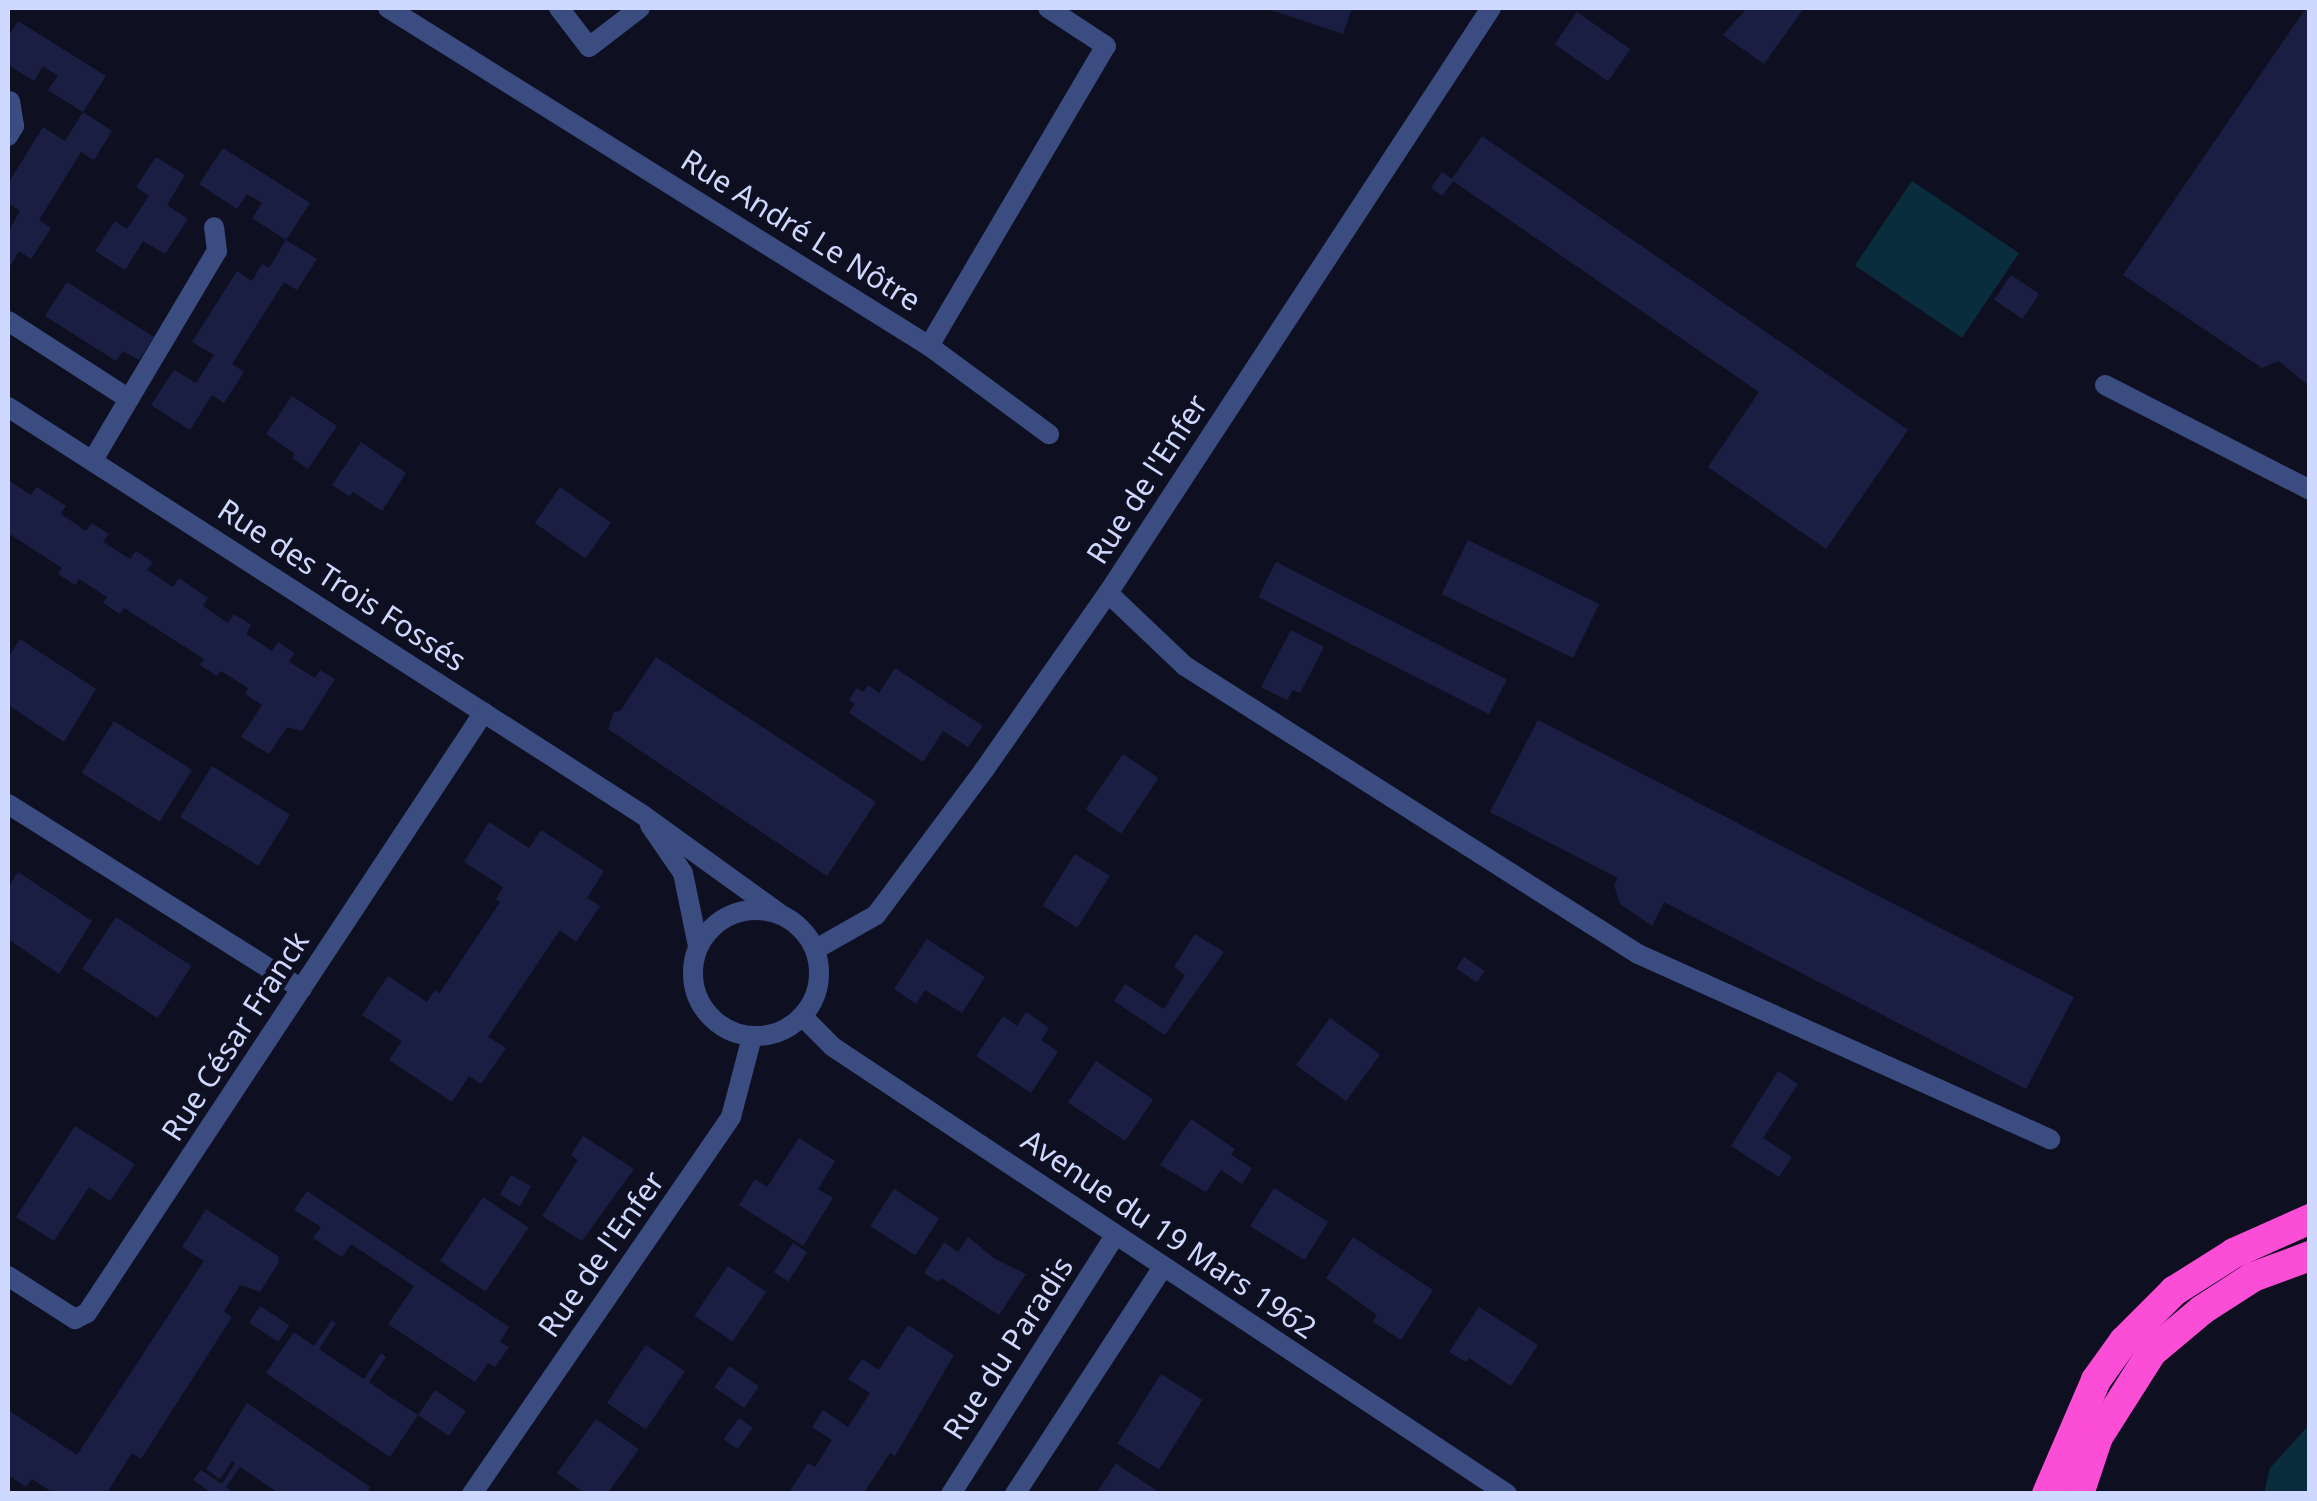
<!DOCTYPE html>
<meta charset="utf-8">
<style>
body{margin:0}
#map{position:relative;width:2317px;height:1501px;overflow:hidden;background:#0e1022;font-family:"Noto Sans",sans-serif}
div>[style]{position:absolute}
.water>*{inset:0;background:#0a2d3e;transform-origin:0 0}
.building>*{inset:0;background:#1a1e42;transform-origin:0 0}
.service>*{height:20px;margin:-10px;padding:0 10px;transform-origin:10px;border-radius:10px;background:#3a4c80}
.minor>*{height:20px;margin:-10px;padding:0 10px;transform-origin:10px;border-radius:10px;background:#3a4c80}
.minor>.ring{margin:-10px;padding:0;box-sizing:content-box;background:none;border:20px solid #3a4c80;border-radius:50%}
.motorway>*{height:30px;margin:-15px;padding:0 15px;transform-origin:15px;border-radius:15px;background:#fb4dd5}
span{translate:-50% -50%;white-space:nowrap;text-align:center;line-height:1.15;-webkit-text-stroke:9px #0e1022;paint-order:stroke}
.street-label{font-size:30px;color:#cfd8fe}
.frame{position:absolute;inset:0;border:10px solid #cfd8fe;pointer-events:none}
</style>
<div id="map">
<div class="water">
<div style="left:1912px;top:181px;width:129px;height:102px;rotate:34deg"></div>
<div style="clip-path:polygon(2309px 1425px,2309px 1493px,2264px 1493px,2270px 1468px)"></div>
</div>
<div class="building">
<div style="clip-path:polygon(1265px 8px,1352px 8px,1343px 34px)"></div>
<div style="clip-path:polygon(1747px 8px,1804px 8px,1764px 64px,1723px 35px)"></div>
<div style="clip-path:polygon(2306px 8px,2310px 8px,2310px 387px,2279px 361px,2262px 368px,2123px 275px)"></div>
<div style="left:1577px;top:12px;width:65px;height:39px;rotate:35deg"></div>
<div style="clip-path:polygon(18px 21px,106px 76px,83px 112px,48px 90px,58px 76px,43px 66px,34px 81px,8px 65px,8px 37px)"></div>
<div style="clip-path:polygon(83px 112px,112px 131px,94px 160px,81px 152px,39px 220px,51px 228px,31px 259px,19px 251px,8px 270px,8px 232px,20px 211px,8px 203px,8px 184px,43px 127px,65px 141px)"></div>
<div style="clip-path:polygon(1482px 136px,1908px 430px,1826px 549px,1708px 467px,1759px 392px,1453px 181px,1442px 196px,1431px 188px,1442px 172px,1452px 179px)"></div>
<div style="clip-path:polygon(223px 148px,310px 203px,286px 240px,252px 218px,262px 203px,247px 194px,237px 209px,199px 184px)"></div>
<div style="clip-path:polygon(156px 157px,185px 175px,167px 205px,188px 219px,165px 254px,143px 241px,125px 270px,95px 251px,115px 221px,127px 229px,149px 196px,136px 187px)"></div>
<div style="clip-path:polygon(286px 240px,317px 259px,297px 290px,284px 282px,232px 364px,244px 372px,224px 403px,212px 395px,190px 430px,151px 405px,174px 370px,196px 383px,214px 355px,192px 342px,237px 271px,252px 281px,262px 264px,269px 268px)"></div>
<div style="left:2011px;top:275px;width:34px;height:30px;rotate:34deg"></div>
<div style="clip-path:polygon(67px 282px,154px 337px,139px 360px,123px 351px,116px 361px,45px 316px)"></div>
<div style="clip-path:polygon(292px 396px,337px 426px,308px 469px,292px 458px,295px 454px,266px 434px)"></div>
<div style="clip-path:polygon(361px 442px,406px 473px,382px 511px,353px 492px,349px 496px,332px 485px)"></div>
<div style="clip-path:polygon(8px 480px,31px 495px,37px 487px,66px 506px,61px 514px,86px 531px,92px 523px,109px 534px,103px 542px,130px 559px,136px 551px,153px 562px,147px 570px,173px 587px,179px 578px,208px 598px,203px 606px,228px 623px,234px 614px,251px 625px,246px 634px,272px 651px,278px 642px,294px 653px,289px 662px,315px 678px,320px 670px,335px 679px,302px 731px,287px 727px,269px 754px,241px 737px,262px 705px,245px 694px,248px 688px,221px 671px,217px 676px,200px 665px,204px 659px,124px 608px,120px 614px,103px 603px,107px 597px,79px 579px,75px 585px,58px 574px,62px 568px,8px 533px)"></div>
<div style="left:560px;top:487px;width:62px;height:44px;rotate:35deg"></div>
<div style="left:1468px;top:540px;width:146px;height:60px;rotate:26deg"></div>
<div style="left:1276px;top:562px;width:259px;height:39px;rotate:27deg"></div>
<div style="clip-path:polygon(1291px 630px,1324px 647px,1300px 693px,1293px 690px,1287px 700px,1261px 687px)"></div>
<div style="clip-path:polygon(20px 639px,96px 689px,64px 742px,8px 705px,8px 658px)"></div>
<div style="clip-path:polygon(656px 657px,876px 802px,827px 876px,608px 729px,614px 712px,620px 711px)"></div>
<div style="clip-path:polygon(895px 668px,983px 726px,968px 747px,943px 731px,923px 762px,849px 713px,855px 704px,849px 700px,856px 688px,863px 692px,868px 685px,879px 693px)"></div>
<div style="clip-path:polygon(1538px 720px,2074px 997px,2026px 1089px,1664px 902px,1652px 926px,1620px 904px,1614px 885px,1618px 878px,1490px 812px)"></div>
<div style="left:114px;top:721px;width:92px;height:61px;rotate:32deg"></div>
<div style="left:1123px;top:754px;width:43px;height:67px;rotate:34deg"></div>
<div style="left:212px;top:766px;width:92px;height:60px;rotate:32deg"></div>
<div style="clip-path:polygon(489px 822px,529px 848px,541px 830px,604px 871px,587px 898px,600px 906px,576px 942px,560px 930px,488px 1037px,506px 1048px,481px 1084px,469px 1076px,452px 1102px,389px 1060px,402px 1041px,362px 1015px,388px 976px,427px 1002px,435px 990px,439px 994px,500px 902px,496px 899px,503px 887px,464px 862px)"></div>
<div style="left:1075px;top:854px;width:41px;height:61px;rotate:32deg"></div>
<div style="clip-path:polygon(18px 872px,92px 921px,59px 974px,8px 939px,8px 888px)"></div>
<div style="left:116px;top:917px;width:90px;height:62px;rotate:33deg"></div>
<div style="clip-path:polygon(1195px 934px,1224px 952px,1165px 1035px,1114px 1001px,1125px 984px,1164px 1009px,1185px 975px,1174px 967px)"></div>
<div style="clip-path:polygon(927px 939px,985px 977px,962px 1013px,925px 990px,916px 1004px,894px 989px)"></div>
<div style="left:1464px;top:957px;width:25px;height:14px;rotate:34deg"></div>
<div style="clip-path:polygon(1026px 1012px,1049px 1028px,1041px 1040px,1058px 1052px,1031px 1093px,976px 1056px,1003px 1016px,1017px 1026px)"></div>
<div style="left:1330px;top:1018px;width:62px;height:58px;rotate:36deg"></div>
<div style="left:1096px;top:1061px;width:69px;height:50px;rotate:34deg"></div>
<div style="clip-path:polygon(1778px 1071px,1798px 1084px,1763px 1138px,1792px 1157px,1779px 1177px,1731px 1146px)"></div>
<div style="clip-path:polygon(1191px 1119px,1235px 1149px,1231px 1155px,1252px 1168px,1242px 1184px,1221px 1170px,1206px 1192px,1160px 1165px)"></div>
<div style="clip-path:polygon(75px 1126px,135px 1164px,110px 1201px,89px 1187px,54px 1241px,16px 1217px)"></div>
<div style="clip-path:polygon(583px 1136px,634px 1169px,582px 1241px,542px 1216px,578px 1160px,571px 1155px)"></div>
<div style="clip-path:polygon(799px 1138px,835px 1161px,818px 1189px,833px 1198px,803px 1246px,739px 1205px,755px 1179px,767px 1187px)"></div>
<div style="left:511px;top:1175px;width:23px;height:23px;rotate:29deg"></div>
<div style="left:1274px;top:1188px;width:64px;height:45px;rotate:32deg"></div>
<div style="left:894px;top:1189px;width:54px;height:44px;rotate:33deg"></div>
<div style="clip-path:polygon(307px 1191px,509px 1327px,500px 1342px,509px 1347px,495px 1367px,488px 1363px,475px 1382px,388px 1324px,414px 1286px,351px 1244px,342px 1257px,313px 1238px,321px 1227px,294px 1210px)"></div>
<div style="left:483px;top:1197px;width:55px;height:77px;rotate:34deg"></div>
<div style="clip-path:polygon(206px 1209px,278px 1256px,279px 1262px,260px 1292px,240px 1285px,224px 1311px,232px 1317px,141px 1459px,132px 1453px,106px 1494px,55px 1494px,32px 1479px,26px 1487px,8px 1475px,8px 1410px,77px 1455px,204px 1261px,182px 1247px)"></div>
<div style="clip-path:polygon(968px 1237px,995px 1259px,1026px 1274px,999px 1315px,941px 1278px,939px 1282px,924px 1273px,944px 1242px,958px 1252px)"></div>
<div style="clip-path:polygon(1353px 1237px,1433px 1290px,1401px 1340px,1373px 1322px,1377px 1315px,1326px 1278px)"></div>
<div style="left:793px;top:1243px;width:17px;height:35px;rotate:33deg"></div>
<div style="left:728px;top:1266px;width:46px;height:60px;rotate:34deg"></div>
<div style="left:260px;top:1306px;width:35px;height:20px;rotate:33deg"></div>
<div style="clip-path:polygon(1479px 1307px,1538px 1345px,1511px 1386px,1469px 1358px,1466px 1362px,1449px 1352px)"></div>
<div style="clip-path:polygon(332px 1320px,336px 1323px,319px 1349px,344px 1366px,364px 1379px,381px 1353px,386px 1357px,369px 1382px,393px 1399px,418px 1415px,435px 1390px,466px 1411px,449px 1436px,418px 1415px,390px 1457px,266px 1373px,294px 1332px,314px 1346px)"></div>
<div style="clip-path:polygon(908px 1325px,954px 1355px,895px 1456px,890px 1453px,863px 1494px,788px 1494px,808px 1463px,815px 1467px,832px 1440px,812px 1427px,823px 1410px,848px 1427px,870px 1393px,848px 1379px,862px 1359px,879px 1370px)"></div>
<div style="left:646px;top:1345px;width:47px;height:70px;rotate:34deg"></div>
<div style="left:729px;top:1366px;width:36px;height:26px;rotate:34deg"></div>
<div style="left:1161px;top:1374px;width:49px;height:82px;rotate:32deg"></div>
<div style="clip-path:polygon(247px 1403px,370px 1487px,366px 1494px,280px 1494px,240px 1467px,226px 1487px,235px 1494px,213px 1494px,193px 1480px,201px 1470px,222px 1484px,235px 1463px,232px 1461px,220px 1479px,206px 1469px)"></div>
<div style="left:739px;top:1418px;width:17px;height:26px;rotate:36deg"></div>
<div style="clip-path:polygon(596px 1419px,639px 1449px,607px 1494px,586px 1494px,557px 1473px)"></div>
<div style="clip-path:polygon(1116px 1463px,1121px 1467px,1162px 1494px,1096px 1494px)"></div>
</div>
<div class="service">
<div style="left:2105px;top:385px;width:230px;rotate:27.1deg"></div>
<div style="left:1108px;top:593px;width:106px;rotate:43.5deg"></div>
<div style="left:1185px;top:666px;width:537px;rotate:32.45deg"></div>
<div style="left:1638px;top:954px;width:452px;rotate:24.2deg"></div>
</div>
<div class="minor">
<div style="left:388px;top:8px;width:638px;rotate:32deg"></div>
<div style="left:929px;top:346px;width:348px;rotate:-59.5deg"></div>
<div style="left:1106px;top:46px;width:69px;rotate:-146.8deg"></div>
<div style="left:559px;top:8px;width:49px;rotate:52.4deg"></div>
<div style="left:589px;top:47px;width:64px;rotate:-37.4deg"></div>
<div style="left:8px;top:136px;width:12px;rotate:-59deg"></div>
<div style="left:14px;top:126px;width:25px;rotate:-99deg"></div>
<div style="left:8px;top:321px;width:144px;rotate:32.8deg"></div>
<div style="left:129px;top:399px;width:71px;rotate:120.5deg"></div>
<div style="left:929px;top:346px;width:149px;rotate:36.3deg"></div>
<div style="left:129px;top:399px;width:172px;rotate:-59.3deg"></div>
<div style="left:217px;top:251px;width:24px;rotate:-97deg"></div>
<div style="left:8px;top:407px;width:755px;rotate:32.72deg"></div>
<div style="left:643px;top:815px;width:168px;rotate:35.8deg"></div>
<div style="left:8px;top:804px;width:347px;rotate:32.2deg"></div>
<div style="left:650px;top:825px;width:58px;rotate:55.5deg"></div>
<div style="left:683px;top:873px;width:75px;rotate:78.4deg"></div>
<div class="ring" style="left:693px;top:910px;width:106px;height:106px"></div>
<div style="left:816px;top:949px;width:69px;rotate:-29.5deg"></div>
<div style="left:876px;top:915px;width:181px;rotate:-53.3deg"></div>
<div style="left:984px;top:770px;width:216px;rotate:-55deg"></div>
<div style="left:1108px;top:593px;width:699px;rotate:-56.79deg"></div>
<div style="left:803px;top:1017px;width:42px;rotate:45deg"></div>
<div style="left:833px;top:1047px;width:809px;rotate:33.55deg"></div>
<div style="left:8px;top:1276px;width:80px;rotate:32.7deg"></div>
<div style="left:75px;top:1319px;width:13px;rotate:-27deg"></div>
<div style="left:87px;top:1313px;width:720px;rotate:-56.55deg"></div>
<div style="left:472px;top:1494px;width:457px;rotate:-55.5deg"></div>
<div style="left:731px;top:1117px;width:83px;rotate:-75.3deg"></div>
<div style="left:951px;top:1494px;width:306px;rotate:-57.6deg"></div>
<div style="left:1015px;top:1494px;width:271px;rotate:-56.9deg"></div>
</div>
<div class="motorway">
<div style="left:2047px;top:1494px;width:124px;rotate:-66.7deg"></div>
<div style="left:2096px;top:1380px;width:48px;rotate:-54.3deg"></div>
<div style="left:2124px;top:1341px;width:71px;rotate:-45deg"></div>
<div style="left:2174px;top:1291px;width:71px;rotate:-32.3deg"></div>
<div style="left:2234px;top:1253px;width:83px;rotate:-24.1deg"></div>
<div style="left:2079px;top:1494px;width:60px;rotate:-71.6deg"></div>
<div style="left:2098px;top:1437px;width:101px;rotate:-57.6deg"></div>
<div style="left:2152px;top:1352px;width:65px;rotate:-40deg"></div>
<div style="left:2202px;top:1310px;width:61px;rotate:-32.9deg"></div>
<div style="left:2253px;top:1277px;width:61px;rotate:-20.2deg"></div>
</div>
<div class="street-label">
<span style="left:801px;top:230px;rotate:32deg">Rue André Le Nôtre</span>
<span style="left:1147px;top:479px;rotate:-57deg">Rue de l'Enfer</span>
<span style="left:342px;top:585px;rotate:33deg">Rue des Trois Fossés</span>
<span style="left:235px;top:1036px;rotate:-57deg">Rue César Franck</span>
<span style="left:1169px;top:1234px;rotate:34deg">Avenue du 19 Mars 1962</span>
<span style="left:601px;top:1254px;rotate:-55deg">Rue de l'Enfer</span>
<span style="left:1008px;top:1348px;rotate:-57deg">Rue du Paradis</span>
</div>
<div class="frame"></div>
</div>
